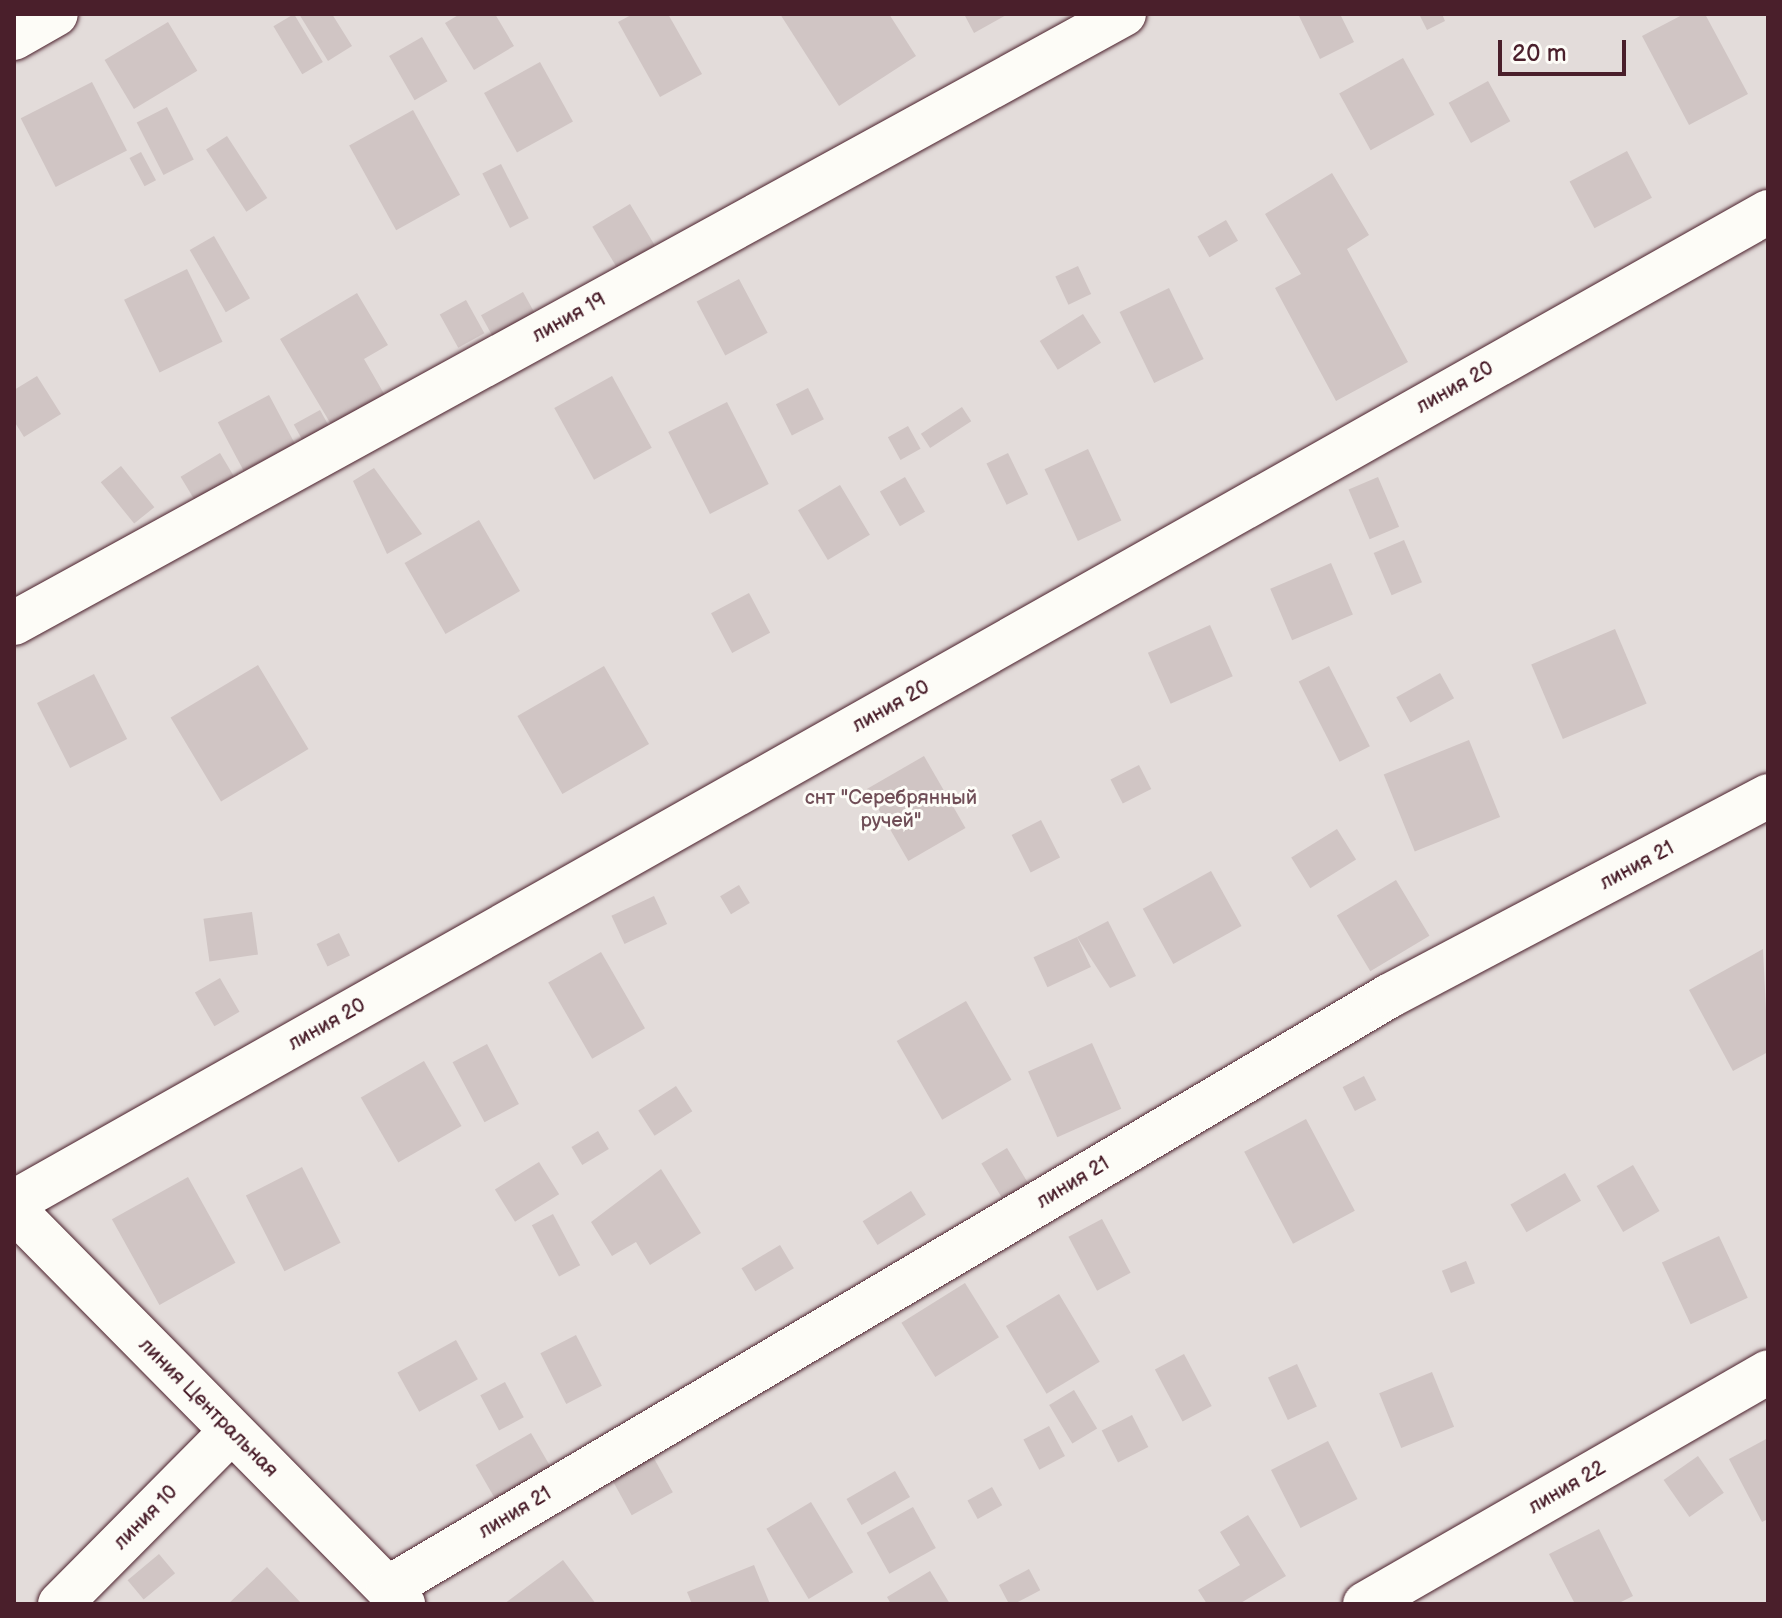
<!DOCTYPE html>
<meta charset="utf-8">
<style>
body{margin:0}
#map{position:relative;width:1782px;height:1618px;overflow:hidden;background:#fdfcf7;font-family:"Balsamiq Sans",sans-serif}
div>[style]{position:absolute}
.green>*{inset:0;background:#e3dcda;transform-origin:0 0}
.building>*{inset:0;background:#d0c5c4;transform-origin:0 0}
.roads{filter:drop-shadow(0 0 2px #4a1f2b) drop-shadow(0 0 2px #4a1f2b)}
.street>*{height:44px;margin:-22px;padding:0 22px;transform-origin:22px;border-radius:22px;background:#fdfcf7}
span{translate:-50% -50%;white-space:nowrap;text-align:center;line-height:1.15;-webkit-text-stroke:6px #fdfcf7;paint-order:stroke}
.street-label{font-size:20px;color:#4a1f2b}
.park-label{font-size:20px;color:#704e57}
.frame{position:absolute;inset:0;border:16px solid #4a1f2b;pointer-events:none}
.scale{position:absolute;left:1498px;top:40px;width:128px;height:36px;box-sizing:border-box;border:4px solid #4a1f2b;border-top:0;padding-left:10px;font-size:24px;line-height:28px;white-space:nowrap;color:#4a1f2b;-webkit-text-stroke:6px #fdfcf7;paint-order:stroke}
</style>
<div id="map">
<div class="green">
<div style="left:14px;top:14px;width:1754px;height:1590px"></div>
</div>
<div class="building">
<div style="left:294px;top:14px;width:56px;height:24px;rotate:59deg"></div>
<div style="clip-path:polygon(299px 14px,332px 14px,352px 46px,328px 61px)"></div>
<div style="clip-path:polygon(460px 14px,495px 14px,514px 46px,474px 70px,445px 23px)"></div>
<div style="clip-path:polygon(633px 14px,668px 14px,702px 74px,660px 97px,618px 22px)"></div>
<div style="clip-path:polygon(780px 14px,889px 14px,916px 56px,839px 106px)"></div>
<div style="clip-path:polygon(964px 14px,1008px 14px,974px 33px)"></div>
<div style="clip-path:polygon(1298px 14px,1340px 14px,1354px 42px,1320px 59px)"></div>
<div style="clip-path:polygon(1419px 14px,1442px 14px,1445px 21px,1427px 30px)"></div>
<div style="clip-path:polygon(1684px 14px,1705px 14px,1748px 94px,1689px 125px,1642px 36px)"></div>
<div style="left:168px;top:22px;width:57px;height:74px;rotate:59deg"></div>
<div style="left:422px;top:37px;width:51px;height:38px;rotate:60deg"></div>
<div style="left:1403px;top:58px;width:65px;height:73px;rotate:61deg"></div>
<div style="left:540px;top:62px;width:68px;height:64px;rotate:61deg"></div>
<div style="left:1488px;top:81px;width:46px;height:45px;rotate:61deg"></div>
<div style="left:92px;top:82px;width:77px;height:80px;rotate:63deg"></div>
<div style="left:167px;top:107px;width:59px;height:34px;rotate:63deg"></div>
<div style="left:413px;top:110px;width:97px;height:73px;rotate:61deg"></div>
<div style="left:227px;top:136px;width:74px;height:25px;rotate:57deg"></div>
<div style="left:1627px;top:151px;width:53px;height:65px;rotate:62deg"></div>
<div style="left:141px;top:152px;width:32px;height:13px;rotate:62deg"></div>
<div style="left:501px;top:164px;width:61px;height:21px;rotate:63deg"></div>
<div style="clip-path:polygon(1332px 173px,1369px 235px,1347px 249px,1408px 362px,1336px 401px,1275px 288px,1301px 274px,1265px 214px)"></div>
<div style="left:630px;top:204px;width:48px;height:44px;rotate:59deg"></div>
<div style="left:1226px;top:220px;width:24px;height:33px;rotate:60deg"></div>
<div style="left:214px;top:236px;width:72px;height:28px;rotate:60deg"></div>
<div style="left:1078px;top:266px;width:31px;height:25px;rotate:65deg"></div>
<div style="left:187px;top:269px;width:81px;height:70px;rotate:64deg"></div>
<div style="left:739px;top:279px;width:61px;height:48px;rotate:62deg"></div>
<div style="left:1169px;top:288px;width:79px;height:55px;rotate:64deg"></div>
<div style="left:523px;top:292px;width:25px;height:48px;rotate:61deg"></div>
<div style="clip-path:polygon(357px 293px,388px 345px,364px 359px,390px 404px,338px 436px,280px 339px)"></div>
<div style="left:466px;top:300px;width:38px;height:30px;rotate:61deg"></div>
<div style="left:1083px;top:314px;width:34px;height:51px;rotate:58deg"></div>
<div style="clip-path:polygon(37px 376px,61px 414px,24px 437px,14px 421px,14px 390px)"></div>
<div style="left:612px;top:376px;width:82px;height:66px;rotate:61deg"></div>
<div style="left:808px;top:388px;width:35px;height:36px;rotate:63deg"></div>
<div style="left:269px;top:395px;width:55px;height:58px;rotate:62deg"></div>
<div style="left:727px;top:402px;width:92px;height:66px;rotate:63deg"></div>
<div style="left:962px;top:407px;width:17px;height:49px;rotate:57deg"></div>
<div style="left:320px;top:410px;width:26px;height:30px;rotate:61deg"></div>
<div style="left:908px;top:426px;width:26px;height:23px;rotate:61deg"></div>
<div style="left:1088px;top:449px;width:79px;height:48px;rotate:65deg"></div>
<div style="left:220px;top:453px;width:27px;height:46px;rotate:59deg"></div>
<div style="left:1008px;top:453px;width:46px;height:24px;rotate:64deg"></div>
<div style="left:121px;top:466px;width:53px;height:26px;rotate:51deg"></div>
<div style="clip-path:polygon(374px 468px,422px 534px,387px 554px,353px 481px)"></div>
<div style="left:905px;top:477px;width:40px;height:29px;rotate:60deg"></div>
<div style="left:1378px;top:477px;width:54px;height:32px;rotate:67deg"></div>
<div style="left:840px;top:485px;width:58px;height:49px;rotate:59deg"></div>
<div style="left:479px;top:520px;width:82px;height:86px;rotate:60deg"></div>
<div style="left:1404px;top:540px;width:46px;height:33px;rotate:67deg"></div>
<div style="left:1331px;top:563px;width:56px;height:66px;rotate:67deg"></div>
<div style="left:749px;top:593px;width:45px;height:43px;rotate:62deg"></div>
<div style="left:1210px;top:625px;width:56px;height:68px;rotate:66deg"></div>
<div style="left:1615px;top:629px;width:81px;height:91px;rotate:67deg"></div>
<div style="left:258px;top:665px;width:98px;height:102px;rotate:59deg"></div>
<div style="left:604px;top:666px;width:90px;height:100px;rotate:60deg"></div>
<div style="left:1329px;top:666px;width:90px;height:34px;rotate:63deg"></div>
<div style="left:1440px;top:673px;width:29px;height:50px;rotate:61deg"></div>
<div style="left:94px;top:674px;width:73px;height:64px;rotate:63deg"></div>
<div style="left:1469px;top:740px;width:83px;height:92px;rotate:68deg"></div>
<div style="left:924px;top:756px;width:83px;height:66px;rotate:60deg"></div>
<div style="left:1139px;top:765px;width:27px;height:32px;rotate:63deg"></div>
<div style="left:1041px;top:820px;width:42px;height:33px;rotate:63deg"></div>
<div style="left:1337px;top:829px;width:36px;height:54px;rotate:58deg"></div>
<div style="left:1211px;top:871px;width:63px;height:78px;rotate:61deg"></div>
<div style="left:1396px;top:880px;width:65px;height:69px;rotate:59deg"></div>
<div style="left:739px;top:885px;width:21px;height:22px;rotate:59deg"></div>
<div style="left:654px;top:896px;width:31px;height:47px;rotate:65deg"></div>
<div style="left:252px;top:912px;width:43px;height:49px;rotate:82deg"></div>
<div style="clip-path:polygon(1108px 921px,1136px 976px,1110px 988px,1077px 937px)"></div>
<div style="left:339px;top:933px;width:25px;height:25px;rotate:64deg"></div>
<div style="left:1077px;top:937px;width:33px;height:48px;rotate:65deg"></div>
<div style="clip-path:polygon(1763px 949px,1768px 1052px,1733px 1071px,1689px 990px)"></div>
<div style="left:601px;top:952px;width:88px;height:61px;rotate:60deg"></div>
<div style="left:220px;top:978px;width:39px;height:29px;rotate:60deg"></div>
<div style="left:966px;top:1001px;width:91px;height:80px;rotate:60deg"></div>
<div style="left:1092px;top:1043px;width:72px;height:70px;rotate:66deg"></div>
<div style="left:487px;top:1044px;width:68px;height:39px;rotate:62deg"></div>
<div style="left:424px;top:1061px;width:75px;height:73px;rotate:60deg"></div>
<div style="left:1364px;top:1076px;width:27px;height:24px;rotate:63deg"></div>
<div style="left:676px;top:1086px;width:30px;height:45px;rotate:57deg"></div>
<div style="left:1306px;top:1119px;width:104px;height:70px;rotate:62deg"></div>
<div style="left:598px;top:1131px;width:21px;height:31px;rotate:59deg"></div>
<div style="left:1007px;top:1148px;width:42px;height:30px;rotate:59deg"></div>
<div style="left:539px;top:1162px;width:38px;height:52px;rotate:58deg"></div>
<div style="left:1633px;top:1165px;width:53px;height:42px;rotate:60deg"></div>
<div style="left:302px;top:1167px;width:85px;height:63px;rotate:63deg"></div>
<div style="clip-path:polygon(661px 1169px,701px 1233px,650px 1265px,636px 1242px,612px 1256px,591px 1222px)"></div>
<div style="left:1565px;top:1173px;width:32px;height:63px;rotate:60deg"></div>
<div style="left:188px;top:1177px;width:98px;height:87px;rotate:61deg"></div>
<div style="left:911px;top:1191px;width:28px;height:57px;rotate:58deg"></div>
<div style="left:553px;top:1214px;width:58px;height:24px;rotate:62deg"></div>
<div style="left:1102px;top:1219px;width:61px;height:38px;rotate:62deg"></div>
<div style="left:1719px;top:1236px;width:68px;height:63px;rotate:65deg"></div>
<div style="left:780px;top:1245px;width:27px;height:45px;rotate:59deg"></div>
<div style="left:1466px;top:1261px;width:24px;height:26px;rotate:68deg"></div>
<div style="left:965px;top:1283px;width:64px;height:75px;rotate:58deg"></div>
<div style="left:1059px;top:1294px;width:79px;height:62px;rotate:59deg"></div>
<div style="left:576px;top:1335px;width:57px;height:40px;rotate:63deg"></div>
<div style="left:456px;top:1340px;width:45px;height:67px;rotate:61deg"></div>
<div style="left:1184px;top:1354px;width:59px;height:33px;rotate:62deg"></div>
<div style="left:1297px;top:1364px;width:47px;height:32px;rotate:65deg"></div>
<div style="left:1432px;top:1372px;width:59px;height:57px;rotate:68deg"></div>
<div style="left:505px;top:1382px;width:40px;height:28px;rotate:62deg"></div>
<div style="left:1074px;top:1390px;width:45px;height:29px;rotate:59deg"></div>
<div style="left:1132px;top:1415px;width:36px;height:34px;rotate:63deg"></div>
<div style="left:1049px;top:1426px;width:34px;height:29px;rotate:62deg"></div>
<div style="left:531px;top:1433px;width:43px;height:64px;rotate:60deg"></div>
<div style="clip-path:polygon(1768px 1438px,1768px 1519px,1762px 1522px,1729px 1459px)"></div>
<div style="left:1328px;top:1441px;width:65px;height:64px;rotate:63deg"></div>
<div style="left:651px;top:1453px;width:45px;height:47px;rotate:61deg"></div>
<div style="left:1698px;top:1456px;width:45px;height:42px;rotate:55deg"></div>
<div style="left:895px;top:1471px;width:30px;height:56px;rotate:60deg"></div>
<div style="left:992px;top:1487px;width:21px;height:28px;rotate:61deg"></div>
<div style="left:811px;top:1502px;width:82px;height:52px;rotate:59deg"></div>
<div style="left:913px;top:1507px;width:47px;height:53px;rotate:61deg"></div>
<div style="clip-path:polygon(1248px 1515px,1286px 1576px,1239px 1604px,1207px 1604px,1198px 1590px,1240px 1565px,1220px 1532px)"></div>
<div style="clip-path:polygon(1599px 1529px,1633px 1596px,1617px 1604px,1575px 1604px,1549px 1554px)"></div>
<div style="left:159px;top:1554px;width:25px;height:41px;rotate:50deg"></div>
<div style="clip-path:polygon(563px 1560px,596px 1604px,504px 1604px)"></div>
<div style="clip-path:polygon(754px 1565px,770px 1604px,692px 1604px,687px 1592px)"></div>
<div style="clip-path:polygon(267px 1567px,302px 1604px,228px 1604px)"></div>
<div style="left:1029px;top:1569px;width:24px;height:34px;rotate:62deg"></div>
<div style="clip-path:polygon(930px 1571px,950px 1604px,891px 1604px,887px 1597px)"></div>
</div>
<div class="roads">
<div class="street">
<div style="left:14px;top:38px;width:48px;rotate:-29.7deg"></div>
<div style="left:14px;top:623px;width:1266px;rotate:-28.75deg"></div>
<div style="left:14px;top:1202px;width:2014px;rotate:-29.44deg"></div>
<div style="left:14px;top:1210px;width:554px;rotate:45.37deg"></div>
<div style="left:388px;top:1588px;width:1163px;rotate:-30.6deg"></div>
<div style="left:1389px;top:996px;width:429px;rotate:-27.8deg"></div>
<div style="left:60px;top:1604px;width:243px;rotate:-45.2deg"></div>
<div style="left:1365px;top:1604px;width:465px;rotate:-29.9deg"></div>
</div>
</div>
<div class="street-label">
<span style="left:569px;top:318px;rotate:-29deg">линия 19</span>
<span style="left:1455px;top:388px;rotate:-29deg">линия 20</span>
<span style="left:891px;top:707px;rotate:-29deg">линия 20</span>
<span style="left:1637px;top:866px;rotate:-28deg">линия 21</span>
<span style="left:327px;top:1025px;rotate:-29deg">линия 20</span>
<span style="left:1073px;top:1183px;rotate:-31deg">линия 21</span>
<span style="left:208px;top:1408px;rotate:45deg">линия Центральная</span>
<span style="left:1567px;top:1488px;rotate:-30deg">линия 22</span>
<span style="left:515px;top:1513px;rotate:-31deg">линия 21</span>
<span style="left:146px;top:1518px;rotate:-45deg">линия 10</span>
</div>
<div class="park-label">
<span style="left:891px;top:810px">снт "Серебрянный<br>ручей"</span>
</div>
<div class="frame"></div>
<div class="scale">20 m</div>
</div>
